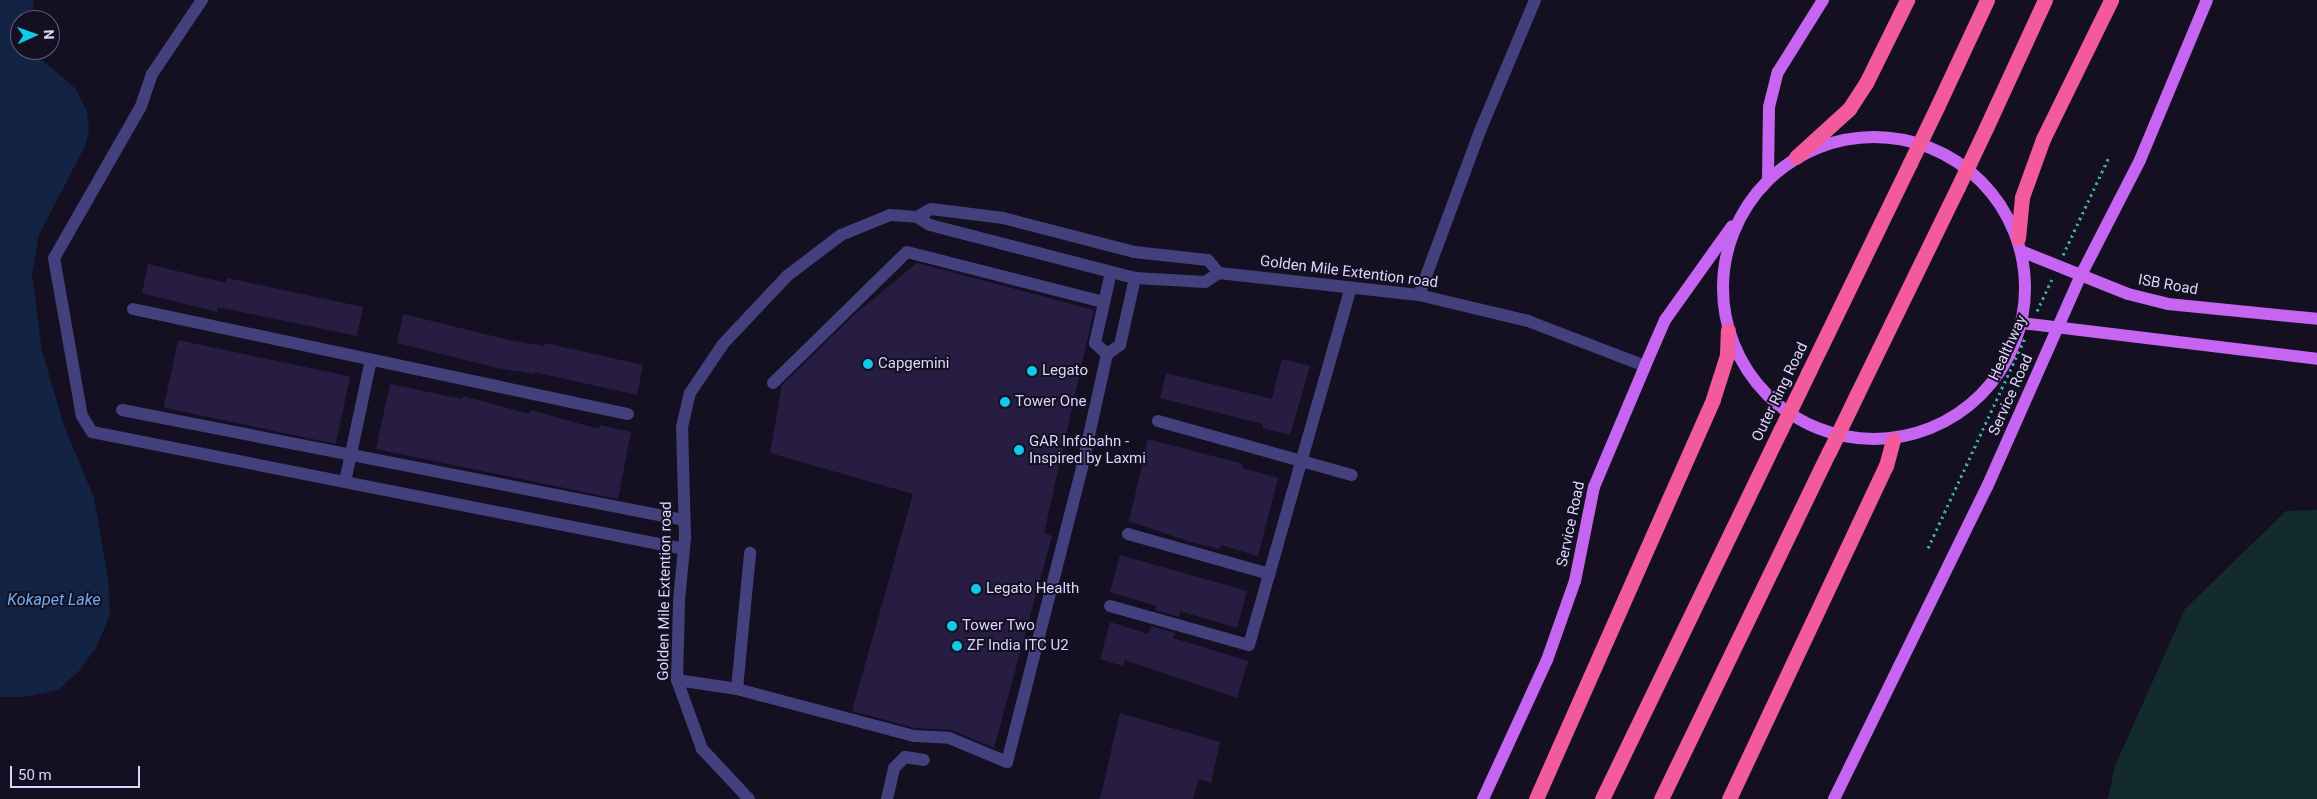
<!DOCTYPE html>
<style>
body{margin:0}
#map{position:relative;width:2317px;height:799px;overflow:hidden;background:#141022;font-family:Roboto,sans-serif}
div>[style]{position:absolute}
.green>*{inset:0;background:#132b2c}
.water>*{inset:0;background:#122344}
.building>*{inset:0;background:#271d42;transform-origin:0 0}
.path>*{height:3px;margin-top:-1.5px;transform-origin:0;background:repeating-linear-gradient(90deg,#39acaa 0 2.5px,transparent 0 6.5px)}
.minor>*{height:12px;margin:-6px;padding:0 6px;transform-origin:6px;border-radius:6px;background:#443f7d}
.major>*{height:12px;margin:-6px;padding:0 6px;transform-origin:6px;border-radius:6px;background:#c565f2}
.major>.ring{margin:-6px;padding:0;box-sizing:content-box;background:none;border:12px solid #c565f2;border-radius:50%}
.highway>*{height:15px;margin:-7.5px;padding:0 7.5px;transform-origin:7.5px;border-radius:7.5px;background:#f25a9b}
.highway-bridge>*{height:15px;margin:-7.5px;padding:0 7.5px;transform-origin:7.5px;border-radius:7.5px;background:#f25a9b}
.dots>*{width:14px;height:14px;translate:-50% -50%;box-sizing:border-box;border:2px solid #141022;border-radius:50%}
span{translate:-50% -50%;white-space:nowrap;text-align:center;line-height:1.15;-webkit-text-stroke:4px #141022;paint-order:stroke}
.street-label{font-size:15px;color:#dbd5fc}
.poi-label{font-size:15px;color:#dbd5fc}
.left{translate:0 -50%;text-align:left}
.water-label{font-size:16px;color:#6badf3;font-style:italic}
.north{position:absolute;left:10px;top:10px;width:50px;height:50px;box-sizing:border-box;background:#141022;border:1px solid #645f79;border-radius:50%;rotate:88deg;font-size:14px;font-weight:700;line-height:20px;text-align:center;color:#dbd5fc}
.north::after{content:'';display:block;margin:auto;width:18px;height:22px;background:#13c9e9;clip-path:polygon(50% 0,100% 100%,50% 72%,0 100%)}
.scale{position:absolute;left:10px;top:766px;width:130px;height:22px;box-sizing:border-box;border:2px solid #dbd5fc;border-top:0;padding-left:6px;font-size:15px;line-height:18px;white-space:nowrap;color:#dbd5fc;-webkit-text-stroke:4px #141022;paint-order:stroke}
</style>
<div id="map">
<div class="green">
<div style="clip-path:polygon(2317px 510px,2317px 799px,2108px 799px,2115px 766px,2185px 609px,2286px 511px)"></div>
</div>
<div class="water">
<div style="clip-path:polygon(0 0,34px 0,32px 20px,20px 20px,20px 50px,37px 50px,42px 60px,76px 89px,87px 112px,89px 129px,85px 146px,39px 235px,32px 274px,42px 351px,63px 423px,94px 498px,108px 578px,110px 614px,97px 646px,80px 670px,58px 690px,24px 697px,0 697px)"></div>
</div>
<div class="building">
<div style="clip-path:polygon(917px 263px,1094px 310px,1044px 533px,1052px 536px,994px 748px,952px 730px,915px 728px,852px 711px,913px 494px,770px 453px,782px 385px,854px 315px)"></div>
<div style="clip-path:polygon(148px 264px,226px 283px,227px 278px,363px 307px,357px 336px,218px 307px,217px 312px,142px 293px)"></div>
<div style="clip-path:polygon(403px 314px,509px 340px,544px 346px,545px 343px,643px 365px,637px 395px,534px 372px,534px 374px,497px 368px,397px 343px)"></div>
<div style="left:178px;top:340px;width:176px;height:69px;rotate:12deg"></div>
<div style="clip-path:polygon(1282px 359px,1310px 366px,1290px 435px,1262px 428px,1263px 424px,1160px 398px,1166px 373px,1272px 399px)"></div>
<div style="clip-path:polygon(390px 384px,462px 399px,463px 396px,529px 414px,530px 410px,599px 429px,600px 425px,631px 432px,618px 499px,376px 449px)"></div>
<div style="clip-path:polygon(1148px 439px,1243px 464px,1242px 468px,1278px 478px,1258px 556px,1221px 545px,1220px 549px,1187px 541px,1129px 521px)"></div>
<div style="clip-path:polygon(1120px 555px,1247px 591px,1237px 628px,1180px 611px,1179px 617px,1155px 610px,1156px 606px,1110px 592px)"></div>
<div style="clip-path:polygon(1110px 622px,1148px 634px,1151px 626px,1175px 633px,1173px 638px,1248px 661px,1237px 698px,1125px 660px,1123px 666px,1100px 659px)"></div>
<div style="clip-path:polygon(1120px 713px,1220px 742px,1211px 783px,1199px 779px,1193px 799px,1100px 799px)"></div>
</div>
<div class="path">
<div style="left:2063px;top:255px;width:108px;rotate:-64.9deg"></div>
<div style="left:2037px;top:311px;width:35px;rotate:-65deg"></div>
<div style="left:1928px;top:548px;width:231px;rotate:-65.2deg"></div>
</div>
<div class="minor">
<div style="left:202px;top:0;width:89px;rotate:124deg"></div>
<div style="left:152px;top:74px;width:36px;rotate:109deg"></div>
<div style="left:140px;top:108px;width:173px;rotate:119.8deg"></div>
<div style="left:54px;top:258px;width:160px;rotate:80deg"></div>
<div style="left:82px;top:416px;width:19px;rotate:58deg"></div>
<div style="left:92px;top:432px;width:603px;rotate:11.18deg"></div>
<div style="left:917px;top:217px;width:16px;rotate:-30deg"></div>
<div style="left:931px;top:209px;width:73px;rotate:7.1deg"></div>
<div style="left:1003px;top:218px;width:135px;rotate:14.5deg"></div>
<div style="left:1134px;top:252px;width:74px;rotate:6.2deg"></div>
<div style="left:1208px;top:260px;width:17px;rotate:50deg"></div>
<div style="left:1111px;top:272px;width:73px;rotate:102.7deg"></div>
<div style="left:1095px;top:343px;width:16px;rotate:43deg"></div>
<div style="left:1107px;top:354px;width:16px;rotate:-35deg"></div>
<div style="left:1120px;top:345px;width:69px;rotate:-77.4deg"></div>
<div style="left:1419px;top:295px;width:175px;rotate:-69.6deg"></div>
<div style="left:1480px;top:131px;width:142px;rotate:-67.2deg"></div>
<div style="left:133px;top:309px;width:506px;rotate:11.98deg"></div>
<div style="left:773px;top:383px;width:187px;rotate:-44.4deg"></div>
<div style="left:907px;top:252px;width:202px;rotate:14.3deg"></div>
<div style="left:122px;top:410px;width:573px;rotate:11.07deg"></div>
<div style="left:1158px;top:421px;width:201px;rotate:15.6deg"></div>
<div style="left:345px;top:482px;width:125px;rotate:-78deg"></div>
<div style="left:1128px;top:534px;width:147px;rotate:15.8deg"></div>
<div style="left:1110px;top:606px;width:144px;rotate:15.7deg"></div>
<div style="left:1249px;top:645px;width:372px;rotate:-74.1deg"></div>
<div style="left:677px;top:680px;width:61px;rotate:8.5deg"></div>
<div style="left:737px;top:689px;width:183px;rotate:14.9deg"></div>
<div style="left:914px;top:736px;width:35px;rotate:3deg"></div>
<div style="left:949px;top:738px;width:63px;rotate:22.5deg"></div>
<div style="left:1007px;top:762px;width:304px;rotate:-75.7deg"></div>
<div style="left:1082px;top:467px;width:116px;rotate:-77.5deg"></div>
<div style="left:737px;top:689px;width:137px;rotate:-84.5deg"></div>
<div style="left:749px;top:799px;width:69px;rotate:-133.2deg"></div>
<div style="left:702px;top:749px;width:73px;rotate:-109.9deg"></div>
<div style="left:677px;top:680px;width:79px;rotate:-88.5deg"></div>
<div style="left:679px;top:601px;width:63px;rotate:-84.6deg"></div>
<div style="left:685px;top:538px;width:111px;rotate:-91.5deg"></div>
<div style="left:682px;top:427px;width:35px;rotate:-77deg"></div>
<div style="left:690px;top:393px;width:59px;rotate:-56deg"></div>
<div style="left:723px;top:344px;width:93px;rotate:-46.7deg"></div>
<div style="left:787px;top:276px;width:68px;rotate:-37.2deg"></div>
<div style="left:841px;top:235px;width:53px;rotate:-22.2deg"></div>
<div style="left:890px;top:215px;width:27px;rotate:4deg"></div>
<div style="left:917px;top:217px;width:15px;rotate:32deg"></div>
<div style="left:930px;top:225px;width:212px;rotate:14.5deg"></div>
<div style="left:1135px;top:278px;width:70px;rotate:3.3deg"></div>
<div style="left:1205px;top:282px;width:17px;rotate:-33deg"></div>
<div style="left:1219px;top:273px;width:201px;rotate:6.3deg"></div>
<div style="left:1419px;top:295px;width:112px;rotate:13.4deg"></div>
<div style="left:1528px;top:321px;width:125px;rotate:21deg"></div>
<div style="left:887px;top:799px;width:32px;rotate:-77deg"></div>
<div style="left:894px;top:768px;width:16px;rotate:-45deg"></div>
<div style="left:905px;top:757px;width:19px;rotate:9deg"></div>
</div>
<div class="major">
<div class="ring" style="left:1723px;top:137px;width:290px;height:290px"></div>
<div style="left:1768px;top:178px;width:71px;rotate:-89.2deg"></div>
<div style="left:1769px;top:107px;width:36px;rotate:-76deg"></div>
<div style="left:1778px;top:72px;width:85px;rotate:-58deg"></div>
<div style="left:2021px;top:251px;width:115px;rotate:21.9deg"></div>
<div style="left:2128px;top:294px;width:41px;rotate:14deg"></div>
<div style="left:2168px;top:304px;width:150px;rotate:5.7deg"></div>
<div style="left:2021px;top:323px;width:298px;rotate:6.9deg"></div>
<div style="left:1483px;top:799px;width:153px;rotate:-65.3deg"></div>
<div style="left:1547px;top:660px;width:84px;rotate:-70.5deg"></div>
<div style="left:1575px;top:581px;width:96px;rotate:-78.6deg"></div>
<div style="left:1594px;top:487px;width:131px;rotate:-67.1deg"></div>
<div style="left:1645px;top:366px;width:50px;rotate:-66.5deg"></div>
<div style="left:1665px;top:320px;width:115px;rotate:-54.5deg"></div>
<div style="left:1834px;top:799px;width:347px;rotate:-63.9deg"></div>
<div style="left:1987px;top:487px;width:232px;rotate:-66.1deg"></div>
<div style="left:2081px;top:275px;width:129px;rotate:-62.8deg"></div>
<div style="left:2140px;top:160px;width:173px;rotate:-67.3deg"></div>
</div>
<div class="highway">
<div style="left:1938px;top:105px;width:116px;rotate:-65deg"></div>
<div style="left:1986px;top:128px;width:141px;rotate:-65.3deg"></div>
<div style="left:1796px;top:157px;width:72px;rotate:-42.2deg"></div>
<div style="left:1849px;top:109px;width:31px;rotate:-57deg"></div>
<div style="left:1866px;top:83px;width:93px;rotate:-63.7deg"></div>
<div style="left:2018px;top:238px;width:41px;rotate:-84.4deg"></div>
<div style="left:2022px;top:197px;width:62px;rotate:-70.1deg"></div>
<div style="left:2043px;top:139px;width:155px;rotate:-63.9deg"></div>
<div style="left:1809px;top:371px;width:231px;rotate:-64.1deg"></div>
<div style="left:1857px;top:394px;width:230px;rotate:-64deg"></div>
<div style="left:1536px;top:799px;width:437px;rotate:-66.1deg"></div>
<div style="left:1713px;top:399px;width:46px;rotate:-72.3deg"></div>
<div style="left:1727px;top:355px;width:25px;rotate:-88deg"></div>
<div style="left:1602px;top:799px;width:411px;rotate:-64.2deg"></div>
<div style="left:1661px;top:799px;width:386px;rotate:-64.2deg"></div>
<div style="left:1729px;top:799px;width:368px;rotate:-64.8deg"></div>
<div style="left:1886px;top:466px;width:27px;rotate:-75deg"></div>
</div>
<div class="highway-bridge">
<div style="left:1910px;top:163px;width:64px;rotate:-64.2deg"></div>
<div style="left:1958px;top:187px;width:65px;rotate:-64.6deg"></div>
<div style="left:1781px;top:429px;width:64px;rotate:-64.2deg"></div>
<div style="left:1829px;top:452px;width:64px;rotate:-64.2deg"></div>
</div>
<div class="dots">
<div style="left:868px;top:364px;background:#13c9e9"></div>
<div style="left:1032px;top:371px;background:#13c9e9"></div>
<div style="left:1005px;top:402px;background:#13c9e9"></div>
<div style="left:1019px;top:450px;background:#13c9e9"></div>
<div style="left:976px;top:589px;background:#13c9e9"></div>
<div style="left:952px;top:626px;background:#13c9e9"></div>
<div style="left:957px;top:646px;background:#13c9e9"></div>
</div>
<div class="street-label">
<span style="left:1349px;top:272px;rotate:7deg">Golden Mile Extention road</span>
<span style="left:2168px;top:285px;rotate:10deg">ISB Road</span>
<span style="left:2008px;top:348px;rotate:-65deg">Healthway</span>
<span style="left:1780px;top:392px;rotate:-64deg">Outer Ring Road</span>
<span style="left:2011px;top:395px;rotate:-66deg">Service Road</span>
<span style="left:1571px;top:524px;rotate:-78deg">Service Road</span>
<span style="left:665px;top:591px;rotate:-89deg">Golden Mile Extention road</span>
</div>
<div class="poi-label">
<span class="left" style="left:878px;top:364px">Capgemini</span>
<span class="left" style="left:1042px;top:371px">Legato</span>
<span class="left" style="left:1015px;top:402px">Tower One</span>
<span class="left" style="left:1029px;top:450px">GAR Infobahn -<br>Inspired by Laxmi</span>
<span class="left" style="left:986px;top:589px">Legato Health</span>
<span class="left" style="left:962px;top:626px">Tower Two</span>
<span class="left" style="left:967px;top:646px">ZF India ITC U2</span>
</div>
<div class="water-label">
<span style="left:54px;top:600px">Kokapet Lake</span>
</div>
<div class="north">N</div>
<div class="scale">50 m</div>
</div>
